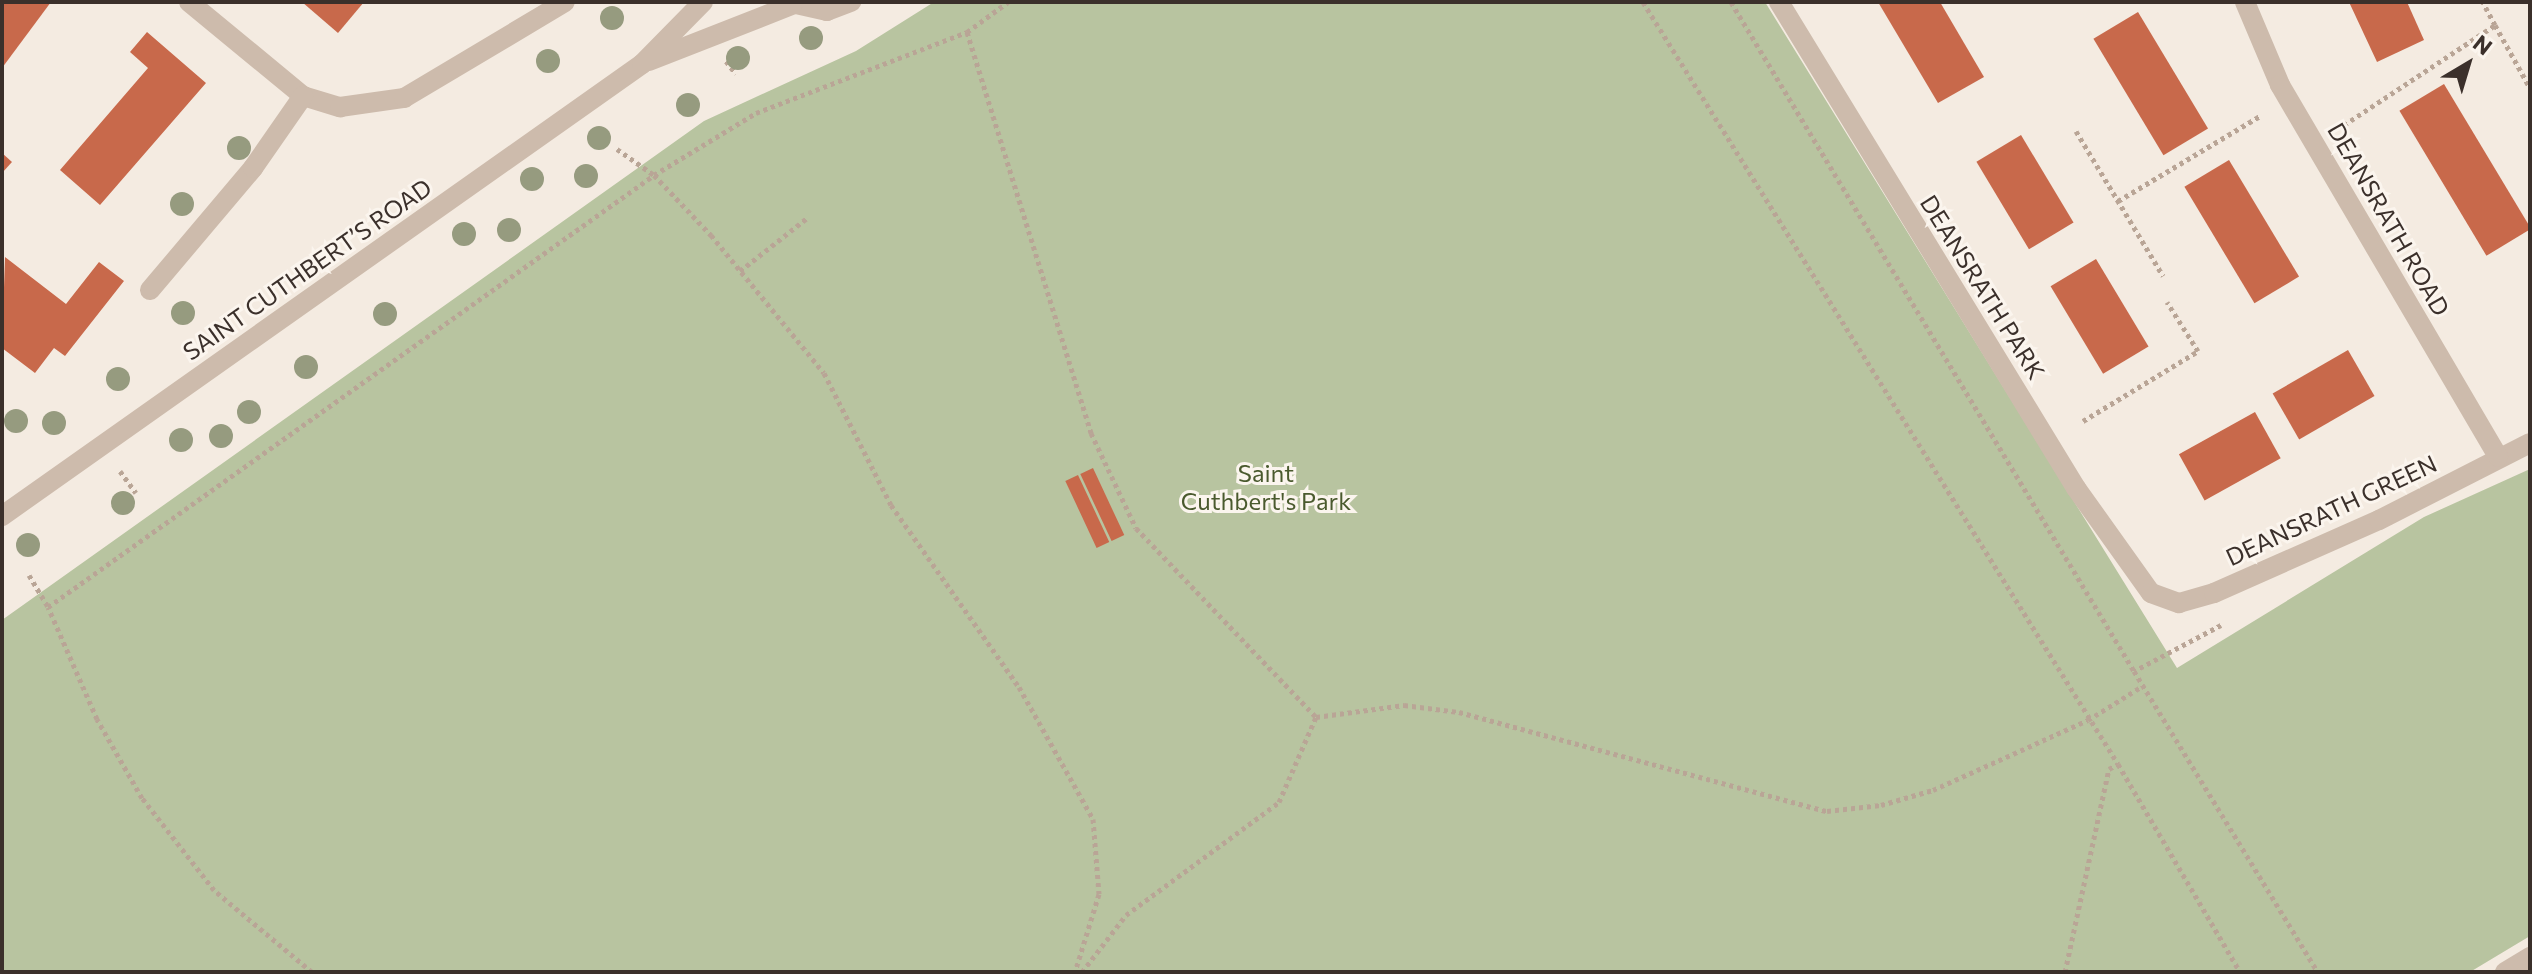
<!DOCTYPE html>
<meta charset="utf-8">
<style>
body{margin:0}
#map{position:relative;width:2532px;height:974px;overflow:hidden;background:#f4ebe1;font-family:Commissioner,sans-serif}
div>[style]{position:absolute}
.green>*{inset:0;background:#b8c4a0}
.building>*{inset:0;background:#c8694b;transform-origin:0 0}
.path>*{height:5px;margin-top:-2.5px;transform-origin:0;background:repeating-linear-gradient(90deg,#b9a596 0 4px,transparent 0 8px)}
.minor>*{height:20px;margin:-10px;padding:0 10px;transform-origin:10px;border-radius:10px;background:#cdbbac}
.tertiary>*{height:20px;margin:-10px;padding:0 10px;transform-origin:10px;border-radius:10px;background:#cdbbac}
.trees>*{width:24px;height:24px;margin:-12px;border-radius:50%;background:#969b7f}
span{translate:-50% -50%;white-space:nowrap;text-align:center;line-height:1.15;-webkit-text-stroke:6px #fbf5ee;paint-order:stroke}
.street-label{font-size:24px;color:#3b302b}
.park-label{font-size:24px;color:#4a5a2e}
.frame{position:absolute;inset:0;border:4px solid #3b302b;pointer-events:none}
.north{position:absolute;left:2428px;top:24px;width:80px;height:80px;-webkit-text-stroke:6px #fbf5ee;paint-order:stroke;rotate:38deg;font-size:22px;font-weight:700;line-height:32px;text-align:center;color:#3b302b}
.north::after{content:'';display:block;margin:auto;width:28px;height:36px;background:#3b302b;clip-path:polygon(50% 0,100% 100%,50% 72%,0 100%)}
</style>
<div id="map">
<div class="green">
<div style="clip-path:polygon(934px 2px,1765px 2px,2177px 668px,2424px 517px,2530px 469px,2530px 936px,2470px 972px,2px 972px,2px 620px,704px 121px,856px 51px)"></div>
</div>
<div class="building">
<div style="clip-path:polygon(2px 2px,51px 2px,2px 68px)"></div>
<div style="clip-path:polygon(302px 2px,364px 2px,338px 33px)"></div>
<div style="clip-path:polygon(1878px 2px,1940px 2px,1984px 77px,1938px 103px)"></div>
<div style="clip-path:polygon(2349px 2px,2407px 2px,2424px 40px,2377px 62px)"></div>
<div style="left:2138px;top:12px;width:136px;height:52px;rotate:59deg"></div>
<div style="clip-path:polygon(147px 32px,206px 83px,100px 205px,60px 170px,148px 68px,130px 52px)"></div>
<div style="left:2444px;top:84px;width:169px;height:52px;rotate:59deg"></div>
<div style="left:2021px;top:135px;width:102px;height:52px;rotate:59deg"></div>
<div style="clip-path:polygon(2px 153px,12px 162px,2px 173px)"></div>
<div style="left:2229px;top:160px;width:136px;height:52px;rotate:59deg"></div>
<div style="clip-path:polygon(5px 257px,66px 304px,99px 262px,124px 281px,65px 356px,54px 348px,35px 373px,2px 348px)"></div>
<div style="left:2096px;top:259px;width:102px;height:53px;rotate:59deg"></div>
<div style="left:2348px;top:350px;width:53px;height:87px;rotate:60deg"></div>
<div style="left:2255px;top:412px;width:53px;height:87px;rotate:61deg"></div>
<div style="left:1093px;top:468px;width:74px;height:14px;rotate:65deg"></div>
<div style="left:1078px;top:475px;width:74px;height:14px;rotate:65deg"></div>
</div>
<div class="path">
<div style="left:1643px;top:2px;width:898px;rotate:58.06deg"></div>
<div style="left:2118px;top:764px;width:241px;rotate:59.6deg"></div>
<div style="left:1731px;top:2px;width:781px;rotate:58.94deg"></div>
<div style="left:2495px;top:25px;width:72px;rotate:60.9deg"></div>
<div style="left:967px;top:32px;width:420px;rotate:72.8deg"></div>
<div style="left:1091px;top:433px;width:105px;rotate:64.7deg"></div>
<div style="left:1136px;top:528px;width:261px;rotate:46.4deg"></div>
<div style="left:1316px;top:717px;width:89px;rotate:-7.8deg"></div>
<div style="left:1404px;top:705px;width:55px;rotate:7.3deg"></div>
<div style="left:1459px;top:712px;width:381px;rotate:15.1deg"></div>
<div style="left:1827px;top:811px;width:54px;rotate:-6.3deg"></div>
<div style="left:1881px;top:805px;width:54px;rotate:-16.1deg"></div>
<div style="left:1933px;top:790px;width:170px;rotate:-24.3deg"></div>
<div style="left:2088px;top:720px;width:62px;rotate:-31.9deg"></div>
<div style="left:726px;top:61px;width:16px;rotate:52deg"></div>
<div style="left:2344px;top:125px;width:181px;rotate:-33.5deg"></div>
<div style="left:2495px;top:25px;width:26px;rotate:-118deg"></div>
<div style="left:2076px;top:131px;width:169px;rotate:59deg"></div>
<div style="left:617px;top:149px;width:45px;rotate:35.1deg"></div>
<div style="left:654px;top:175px;width:83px;rotate:46.5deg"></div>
<div style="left:711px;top:235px;width:178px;rotate:50.7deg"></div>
<div style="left:824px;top:373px;width:148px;rotate:63.1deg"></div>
<div style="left:891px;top:505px;width:223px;rotate:54.9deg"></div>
<div style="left:1019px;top:687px;width:151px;rotate:60.7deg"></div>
<div style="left:1093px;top:819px;width:75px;rotate:85.4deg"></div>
<div style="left:1099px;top:894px;width:82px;rotate:107.1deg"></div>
<div style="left:2118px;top:201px;width:165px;rotate:-30.9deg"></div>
<div style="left:740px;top:271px;width:85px;rotate:-38.3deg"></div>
<div style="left:2083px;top:421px;width:135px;rotate:-31.3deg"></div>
<div style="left:2198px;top:351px;width:58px;rotate:-122.3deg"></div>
<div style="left:120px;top:471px;width:27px;rotate:54deg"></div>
<div style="left:29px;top:575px;width:37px;rotate:59deg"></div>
<div style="left:2221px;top:625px;width:98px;rotate:152.1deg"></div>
<div style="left:2134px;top:671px;width:353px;rotate:58.6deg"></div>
<div style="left:312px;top:972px;width:128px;rotate:-140.1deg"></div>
<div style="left:214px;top:890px;width:117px;rotate:-128deg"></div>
<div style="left:142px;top:798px;width:91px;rotate:-119.7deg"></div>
<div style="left:97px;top:719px;width:122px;rotate:-113.6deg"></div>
<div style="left:48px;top:607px;width:744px;rotate:-35.48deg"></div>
<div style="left:654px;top:175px;width:119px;rotate:-31.3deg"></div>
<div style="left:756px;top:113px;width:226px;rotate:-21deg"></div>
<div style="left:967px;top:32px;width:51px;rotate:-36.2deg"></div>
<div style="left:1082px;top:972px;width:72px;rotate:-52.3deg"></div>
<div style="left:1126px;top:915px;width:190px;rotate:-36.4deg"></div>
<div style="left:1279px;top:802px;width:93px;rotate:-66.5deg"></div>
<div style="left:2065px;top:972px;width:208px;rotate:-77.8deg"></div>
<div style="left:2109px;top:769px;width:10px;rotate:-29deg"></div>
</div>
<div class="minor">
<div style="left:189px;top:2px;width:148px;rotate:39.5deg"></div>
<div style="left:303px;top:96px;width:39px;rotate:17deg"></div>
<div style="left:340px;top:107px;width:65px;rotate:-8deg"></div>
<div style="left:404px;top:98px;width:187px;rotate:-30.8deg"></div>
<div style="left:1779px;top:2px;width:570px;rotate:58.57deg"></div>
<div style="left:2076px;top:488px;width:129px;rotate:54.5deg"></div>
<div style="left:2151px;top:593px;width:30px;rotate:20deg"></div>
<div style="left:2179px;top:603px;width:36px;rotate:-16deg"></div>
<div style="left:2214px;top:593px;width:180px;rotate:-23.9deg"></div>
<div style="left:2379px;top:520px;width:169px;rotate:-27deg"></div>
<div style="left:2245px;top:2px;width:90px;rotate:67.1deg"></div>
<div style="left:2280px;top:85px;width:431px;rotate:59.6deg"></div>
<div style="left:150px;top:290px;width:160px;rotate:-49.8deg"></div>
<div style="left:253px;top:168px;width:88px;rotate:-55.2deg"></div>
<div style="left:2505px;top:972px;width:29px;rotate:-31deg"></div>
</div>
<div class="tertiary">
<div style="left:787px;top:2px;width:41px;rotate:12.7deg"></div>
<div style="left:827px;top:11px;width:26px;rotate:-21deg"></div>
<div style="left:649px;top:61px;width:154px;rotate:-21.4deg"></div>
<div style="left:2px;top:516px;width:784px;rotate:-35.23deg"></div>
<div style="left:642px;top:64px;width:87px;rotate:-45.5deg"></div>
</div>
<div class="trees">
<div style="left:612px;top:18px"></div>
<div style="left:811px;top:38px"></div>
<div style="left:738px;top:58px"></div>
<div style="left:548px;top:61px"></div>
<div style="left:688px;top:105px"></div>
<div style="left:599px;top:138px"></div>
<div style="left:239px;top:148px"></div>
<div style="left:586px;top:176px"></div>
<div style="left:532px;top:179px"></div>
<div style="left:182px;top:204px"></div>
<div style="left:509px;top:230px"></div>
<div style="left:464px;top:234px"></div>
<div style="left:183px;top:313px"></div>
<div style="left:385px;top:314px"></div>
<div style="left:306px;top:367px"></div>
<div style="left:118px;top:379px"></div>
<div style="left:249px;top:412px"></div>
<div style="left:16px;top:421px"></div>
<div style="left:54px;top:423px"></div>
<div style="left:221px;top:436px"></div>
<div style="left:181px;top:440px"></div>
<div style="left:123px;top:503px"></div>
<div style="left:28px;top:545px"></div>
</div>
<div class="street-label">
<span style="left:2389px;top:219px;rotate:60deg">DEANSRATH ROAD</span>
<span style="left:307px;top:269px;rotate:-35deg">SAINT CUTHBERT’S ROAD</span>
<span style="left:1983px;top:287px;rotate:58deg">DEANSRATH PARK</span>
<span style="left:2331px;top:510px;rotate:-25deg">DEANSRATH GREEN</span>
</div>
<div class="park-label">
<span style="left:1266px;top:487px">Saint<br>Cuthbert's Park</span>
</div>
<div class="frame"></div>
<div class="north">N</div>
</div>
